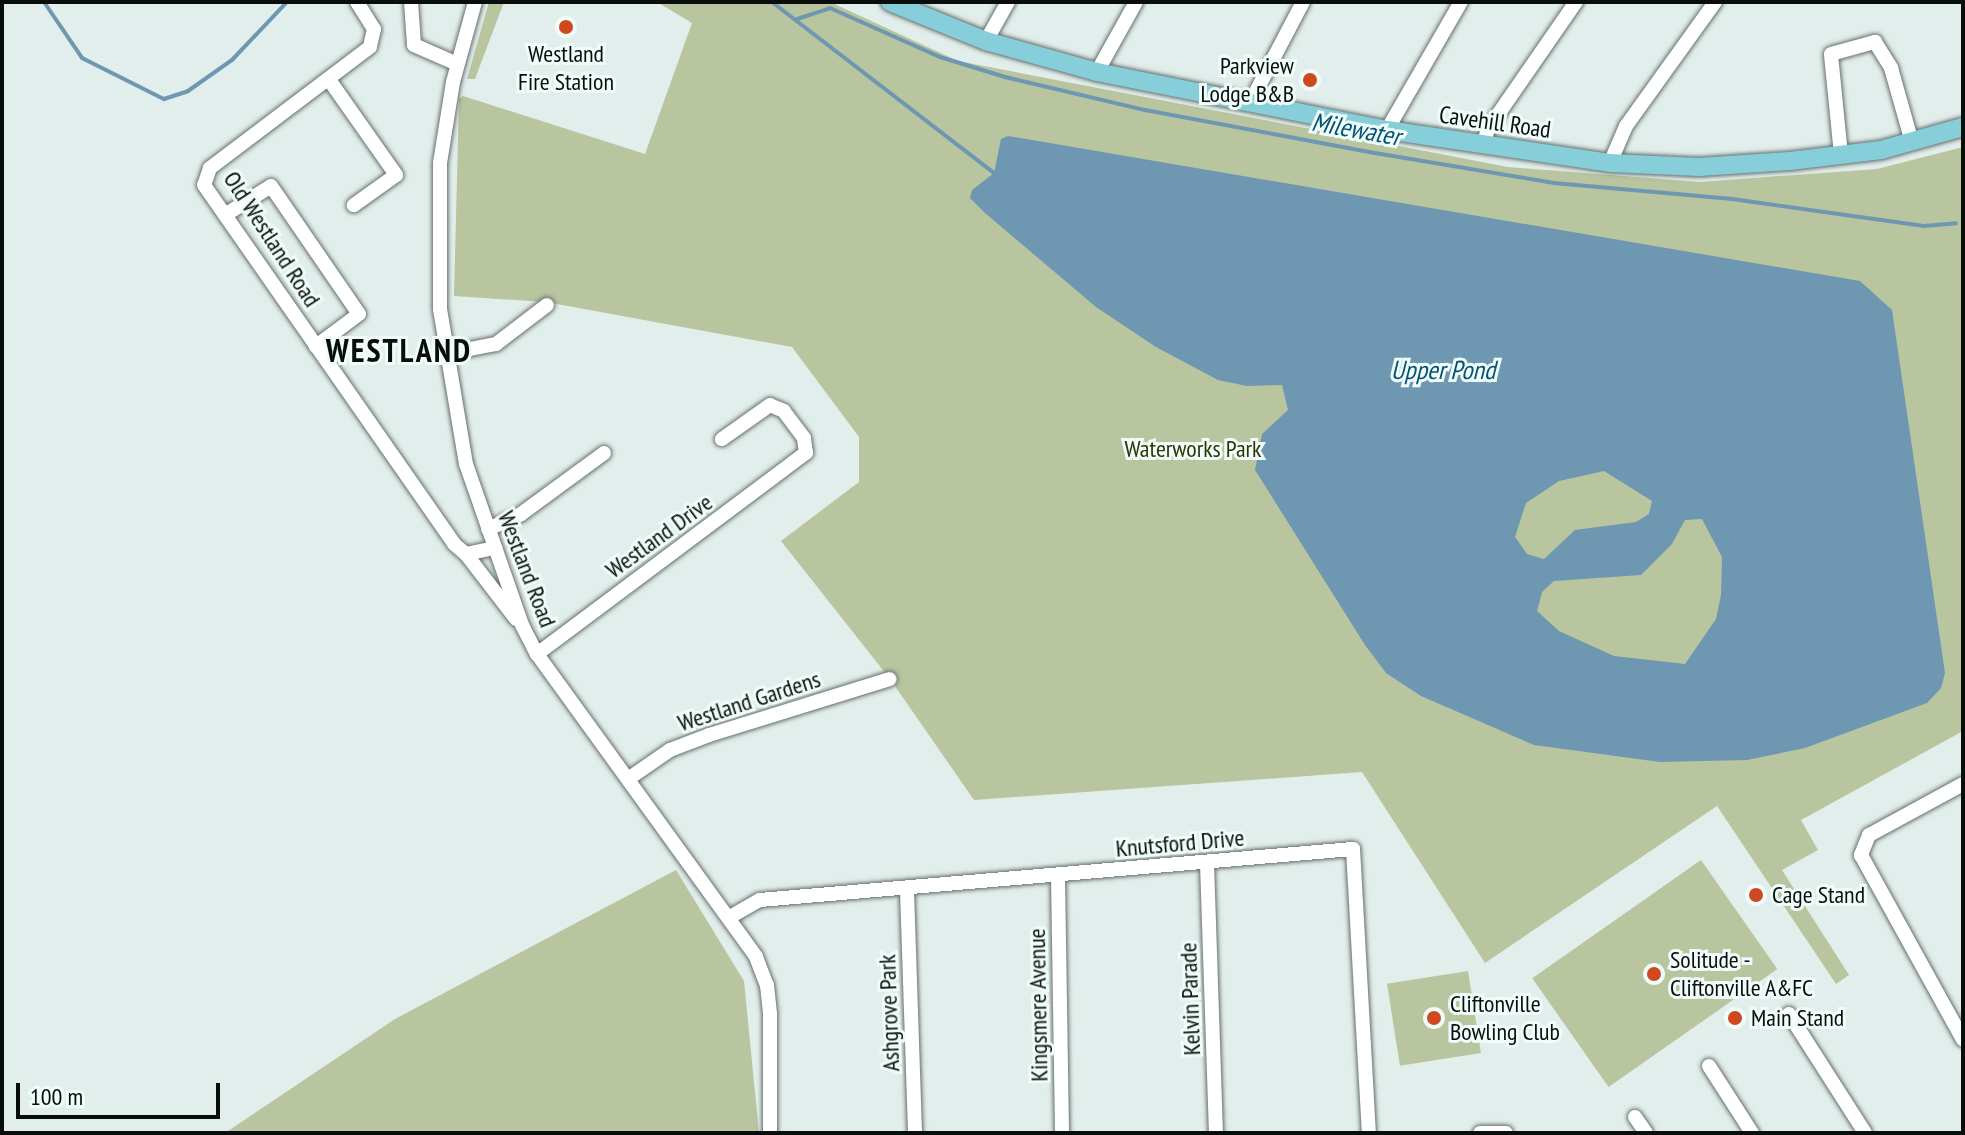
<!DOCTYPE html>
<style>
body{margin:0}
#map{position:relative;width:1965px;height:1135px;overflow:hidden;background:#e2eeeb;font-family:"PT Sans Narrow",sans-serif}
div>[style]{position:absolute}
.green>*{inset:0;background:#b8c59f;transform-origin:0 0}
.water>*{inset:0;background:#6e97b2}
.stream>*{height:4px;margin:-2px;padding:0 2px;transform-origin:2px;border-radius:2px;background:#6e97b2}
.roads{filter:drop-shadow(0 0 2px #65706d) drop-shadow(0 0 2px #65706d)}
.minor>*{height:14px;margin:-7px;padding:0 7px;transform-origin:7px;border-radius:7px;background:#fff}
.major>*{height:18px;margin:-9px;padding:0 9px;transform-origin:9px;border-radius:9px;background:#86cfda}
.dots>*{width:22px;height:22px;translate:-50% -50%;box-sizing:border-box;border:4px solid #effcf9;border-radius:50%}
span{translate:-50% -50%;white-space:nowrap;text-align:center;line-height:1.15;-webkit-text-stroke:6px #effcf9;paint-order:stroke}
.poi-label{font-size:24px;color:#090d0c}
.right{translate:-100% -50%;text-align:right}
.left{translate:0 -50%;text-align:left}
.street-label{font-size:24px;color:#090d0c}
.park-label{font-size:24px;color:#2a3704}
.water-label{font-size:26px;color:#055277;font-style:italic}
.district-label{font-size:32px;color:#090d0c;font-weight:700;letter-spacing:2px}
.frame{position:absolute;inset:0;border:4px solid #090d0c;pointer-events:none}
.scale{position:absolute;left:16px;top:1083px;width:204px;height:36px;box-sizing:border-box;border:4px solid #090d0c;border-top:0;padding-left:10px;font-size:24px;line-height:28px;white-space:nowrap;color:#090d0c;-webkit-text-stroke:6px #effcf9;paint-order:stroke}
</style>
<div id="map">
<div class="green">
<div style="clip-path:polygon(489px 2px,504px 2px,475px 79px,467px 79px)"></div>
<div style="clip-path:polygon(657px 2px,830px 2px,958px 61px,1508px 167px,1700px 182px,1877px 169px,1963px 147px,1963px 731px,1801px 820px,1818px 850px,1782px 870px,1849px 975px,1836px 984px,1717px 806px,1485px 963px,1362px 772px,974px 800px,890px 679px,781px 541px,859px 482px,859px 437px,792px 347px,546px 302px,454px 296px,459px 99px,463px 96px,645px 154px,692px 23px)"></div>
<div style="left:1701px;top:860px;width:133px;height:206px;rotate:55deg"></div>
<div style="clip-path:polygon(676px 870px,744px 981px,759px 1133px,225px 1133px,395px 1019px)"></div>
<div style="left:1468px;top:971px;width:83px;height:82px;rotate:81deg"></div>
</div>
<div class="water">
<div style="clip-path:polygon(evenodd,1008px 136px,1860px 281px,1892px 310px,1945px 673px,1941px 688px,1927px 703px,1805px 748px,1747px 760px,1660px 762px,1534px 745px,1421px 696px,1386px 673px,1365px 645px,1255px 470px,1262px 434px,1288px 410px,1282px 385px,1247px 386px,1218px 380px,1156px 347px,1096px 307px,985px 213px,970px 198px,972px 190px,994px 173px,1001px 139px,1008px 136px,1604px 471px,1652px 501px,1649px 514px,1636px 522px,1575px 530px,1544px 559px,1527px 554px,1515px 537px,1526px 503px,1559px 481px,1604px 471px,1008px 136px,1702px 519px,1722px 557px,1721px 595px,1716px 619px,1685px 664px,1614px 656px,1559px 631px,1537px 611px,1542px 592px,1554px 581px,1641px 575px,1672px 544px,1685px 520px,1702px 519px)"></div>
</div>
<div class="stream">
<div style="left:44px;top:2px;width:68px;rotate:55.8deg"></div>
<div style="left:82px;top:58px;width:92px;rotate:26.6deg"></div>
<div style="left:164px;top:99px;width:25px;rotate:-18deg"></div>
<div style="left:188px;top:91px;width:54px;rotate:-35.2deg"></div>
<div style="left:232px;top:60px;width:80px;rotate:-46.5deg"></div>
<div style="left:772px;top:2px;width:280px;rotate:37.6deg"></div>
<div style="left:797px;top:19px;width:35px;rotate:-18deg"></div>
<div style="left:830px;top:8px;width:120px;rotate:24deg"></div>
<div style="left:940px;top:57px;width:68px;rotate:17.1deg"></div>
<div style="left:1005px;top:77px;width:144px;rotate:13.3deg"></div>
<div style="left:1145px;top:110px;width:228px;rotate:10.6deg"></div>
<div style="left:1369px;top:152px;width:188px;rotate:9.5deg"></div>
<div style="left:1554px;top:183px;width:179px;rotate:5.1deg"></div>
<div style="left:1732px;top:199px;width:194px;rotate:8deg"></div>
<div style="left:1924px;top:226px;width:32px;rotate:-5deg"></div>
</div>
<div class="roads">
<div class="minor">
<div style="left:357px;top:2px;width:32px;rotate:58deg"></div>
<div style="left:374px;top:29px;width:18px;rotate:103deg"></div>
<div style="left:370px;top:47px;width:201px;rotate:142.9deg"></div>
<div style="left:210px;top:168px;width:18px;rotate:109deg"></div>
<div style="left:204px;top:185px;width:437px;rotate:55.1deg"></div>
<div style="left:454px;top:544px;width:16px;rotate:40deg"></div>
<div style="left:466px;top:554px;width:30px;rotate:-12deg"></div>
<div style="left:411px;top:2px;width:43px;rotate:86deg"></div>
<div style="left:414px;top:45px;width:47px;rotate:23.8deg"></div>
<div style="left:475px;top:2px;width:83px;rotate:105.4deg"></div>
<div style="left:453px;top:82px;width:82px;rotate:99.1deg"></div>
<div style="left:440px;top:163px;width:146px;rotate:90deg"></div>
<div style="left:440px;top:309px;width:157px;rotate:80.5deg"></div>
<div style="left:466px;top:464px;width:170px;rotate:70.8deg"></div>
<div style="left:522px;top:625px;width:33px;rotate:63deg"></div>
<div style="left:537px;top:654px;width:374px;rotate:54.1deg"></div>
<div style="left:756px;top:957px;width:30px;rotate:69deg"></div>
<div style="left:767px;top:985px;width:29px;rotate:84deg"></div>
<div style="left:770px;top:1014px;width:119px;rotate:90deg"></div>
<div style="left:986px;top:41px;width:45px;rotate:-60.6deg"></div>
<div style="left:1097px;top:72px;width:80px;rotate:-60.9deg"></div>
<div style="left:330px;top:81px;width:115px;rotate:54.9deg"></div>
<div style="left:396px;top:175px;width:52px;rotate:144.5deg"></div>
<div style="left:1250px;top:103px;width:114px;rotate:-62.3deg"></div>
<div style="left:1387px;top:130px;width:148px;rotate:-60deg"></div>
<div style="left:1483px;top:146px;width:18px;rotate:-74deg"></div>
<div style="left:1488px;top:129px;width:155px;rotate:-55.3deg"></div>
<div style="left:1841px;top:155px;width:101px;rotate:-95.7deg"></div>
<div style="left:1831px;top:54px;width:46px;rotate:-15.3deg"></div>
<div style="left:1875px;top:42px;width:31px;rotate:58deg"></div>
<div style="left:1891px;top:68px;width:77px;rotate:74.2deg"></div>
<div style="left:1610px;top:163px;width:40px;rotate:-66.6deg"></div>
<div style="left:1626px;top:126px;width:153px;rotate:-54.3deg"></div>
<div style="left:225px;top:215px;width:54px;rotate:-32.2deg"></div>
<div style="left:271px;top:186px;width:155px;rotate:55.5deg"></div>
<div style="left:359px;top:314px;width:54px;rotate:143.3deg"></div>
<div style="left:445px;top:354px;width:52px;rotate:-11.1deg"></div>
<div style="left:496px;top:344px;width:64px;rotate:-37.4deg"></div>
<div style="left:488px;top:529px;width:36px;rotate:-24deg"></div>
<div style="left:521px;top:514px;width:103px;rotate:-36.3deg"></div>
<div style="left:466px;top:554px;width:82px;rotate:52.4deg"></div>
<div style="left:537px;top:654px;width:336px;rotate:-36.8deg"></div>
<div style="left:806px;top:453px;width:15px;rotate:-98deg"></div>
<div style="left:804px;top:438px;width:34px;rotate:-127deg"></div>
<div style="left:784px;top:411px;width:15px;rotate:-157deg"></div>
<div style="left:770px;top:405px;width:59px;rotate:144.7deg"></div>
<div style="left:628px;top:779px;width:51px;rotate:-34.6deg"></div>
<div style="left:670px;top:750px;width:42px;rotate:-21deg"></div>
<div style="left:709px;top:735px;width:189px;rotate:-17.2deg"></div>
<div style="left:1963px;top:784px;width:107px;rotate:151.5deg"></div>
<div style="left:1869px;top:835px;width:22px;rotate:112deg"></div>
<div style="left:1861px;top:855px;width:211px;rotate:61.1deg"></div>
<div style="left:1207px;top:863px;width:270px;rotate:88.1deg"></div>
<div style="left:1058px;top:877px;width:256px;rotate:89.1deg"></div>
<div style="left:907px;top:891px;width:242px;rotate:88.1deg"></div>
<div style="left:730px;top:917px;width:34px;rotate:-30deg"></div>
<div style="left:760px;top:900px;width:595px;rotate:-4.92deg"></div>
<div style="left:1353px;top:849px;width:284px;rotate:86.8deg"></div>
<div style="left:1789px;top:1014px;width:141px;rotate:57.4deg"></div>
<div style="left:1709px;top:1066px;width:80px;rotate:57.3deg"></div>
<div style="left:1635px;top:1117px;width:19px;rotate:55deg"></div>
<div style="left:1480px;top:1133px;width:26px"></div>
</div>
<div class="major">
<div style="left:890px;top:2px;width:104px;rotate:22.1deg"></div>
<div style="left:986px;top:41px;width:115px;rotate:15.6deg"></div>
<div style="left:1097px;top:72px;width:296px;rotate:11.3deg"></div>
<div style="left:1387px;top:130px;width:225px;rotate:8.4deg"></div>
<div style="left:1610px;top:163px;width:89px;rotate:2.6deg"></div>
<div style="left:1699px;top:167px;width:91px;rotate:-3.8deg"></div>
<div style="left:1790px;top:161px;width:92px;rotate:-6.9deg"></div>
<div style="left:1881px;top:150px;width:85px;rotate:-15.7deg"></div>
</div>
</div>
<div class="dots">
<div style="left:566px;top:27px;background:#d0481d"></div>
<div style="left:1310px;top:80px;background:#d0481d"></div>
<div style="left:1756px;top:895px;background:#d0481d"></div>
<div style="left:1654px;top:974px;background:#d0481d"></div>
<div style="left:1434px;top:1018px;background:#d0481d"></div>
<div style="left:1735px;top:1018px;background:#d0481d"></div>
</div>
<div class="poi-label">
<span style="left:566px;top:68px">Westland<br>Fire Station</span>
<span class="right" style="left:1294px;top:80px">Parkview<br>Lodge B&amp;B</span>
<span class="left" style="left:1772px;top:895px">Cage Stand</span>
<span class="left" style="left:1670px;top:974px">Solitude -<br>Cliftonville A&amp;FC</span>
<span class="left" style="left:1450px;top:1018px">Cliftonville<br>Bowling Club</span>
<span class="left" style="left:1751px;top:1018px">Main Stand</span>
</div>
<div class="street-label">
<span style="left:1495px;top:122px;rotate:8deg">Cavehill Road</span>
<span style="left:272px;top:239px;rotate:57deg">Old Westland Road</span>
<span style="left:659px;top:536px;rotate:-36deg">Westland Drive</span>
<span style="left:527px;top:569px;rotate:69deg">Westland Road</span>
<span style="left:749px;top:701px;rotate:-18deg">Westland Gardens</span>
<span style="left:1180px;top:843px;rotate:-5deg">Knutsford Drive</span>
<span style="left:1190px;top:999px;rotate:-92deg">Kelvin Parade</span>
<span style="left:1038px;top:1005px;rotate:-91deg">Kingsmere Avenue</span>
<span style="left:889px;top:1013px;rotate:-92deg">Ashgrove Park</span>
</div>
<div class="park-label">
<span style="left:1193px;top:449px">Waterworks Park</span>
</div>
<div class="water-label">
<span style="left:1356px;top:129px;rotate:10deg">Milewater</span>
<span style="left:1443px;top:370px">Upper Pond</span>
</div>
<div class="district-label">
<span style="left:399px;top:350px">WESTLAND</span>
</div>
<div class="frame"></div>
<div class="scale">100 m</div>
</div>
